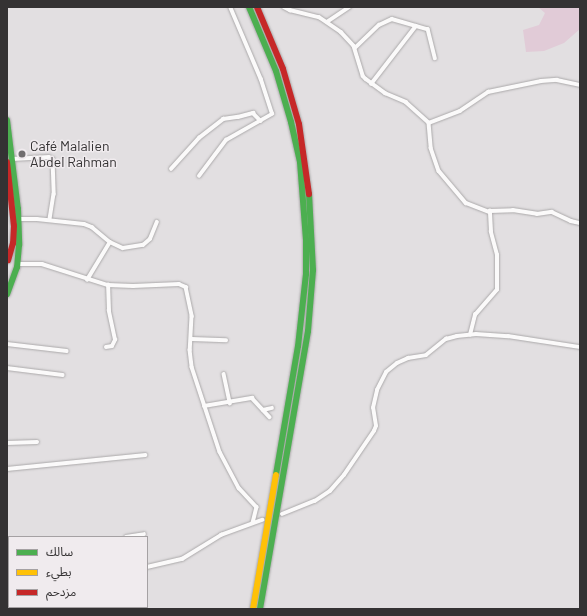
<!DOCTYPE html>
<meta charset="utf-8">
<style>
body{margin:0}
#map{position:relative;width:587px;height:616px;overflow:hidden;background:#e2dfe1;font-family:Barlow,"Noto Sans Arabic",sans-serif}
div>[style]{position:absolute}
.green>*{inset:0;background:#e1cbd7}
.street-tunnel>*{height:3.5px;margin-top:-1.75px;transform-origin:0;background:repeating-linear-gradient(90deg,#bfbcbe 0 3.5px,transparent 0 5.5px)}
.roads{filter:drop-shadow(0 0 1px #aba9aa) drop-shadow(0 0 1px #aba9aa)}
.street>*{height:3.5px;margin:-1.75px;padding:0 1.75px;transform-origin:1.75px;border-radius:1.75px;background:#fbfafa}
.fast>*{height:6px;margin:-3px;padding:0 3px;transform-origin:3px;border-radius:3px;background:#4caf50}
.slow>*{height:6px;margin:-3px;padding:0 3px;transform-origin:3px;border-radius:3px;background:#ffc107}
.jam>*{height:6px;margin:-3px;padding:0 3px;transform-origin:3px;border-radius:3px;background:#c62828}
.dots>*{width:11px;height:11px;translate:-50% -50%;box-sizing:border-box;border:2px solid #f0ebee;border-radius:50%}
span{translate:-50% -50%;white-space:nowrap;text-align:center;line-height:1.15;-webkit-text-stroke:3px #f0ebee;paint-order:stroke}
.poi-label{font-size:14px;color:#343233}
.left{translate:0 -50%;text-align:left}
.frame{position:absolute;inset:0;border:8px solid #343233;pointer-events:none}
.legend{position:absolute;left:8px;top:536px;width:140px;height:72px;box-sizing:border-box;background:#f0ebee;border:1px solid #a5a1a3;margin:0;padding:5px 7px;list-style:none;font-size:12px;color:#343233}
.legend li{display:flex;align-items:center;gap:8px;height:20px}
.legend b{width:20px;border:1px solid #a5a1a3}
</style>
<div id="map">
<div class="green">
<div style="clip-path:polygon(538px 7px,580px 7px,580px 29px,564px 43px,544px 51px,526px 52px,523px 30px,539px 25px,545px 13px)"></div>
</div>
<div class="street-tunnel">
<div style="left:262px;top:520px;width:21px;rotate:-17deg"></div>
</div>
<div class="roads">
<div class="street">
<div style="left:284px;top:7px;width:7px;rotate:27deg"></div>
<div style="left:290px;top:10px;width:30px;rotate:14deg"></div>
<div style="left:319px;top:17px;width:27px;rotate:34deg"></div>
<div style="left:341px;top:32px;width:19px;rotate:47deg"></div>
<div style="left:354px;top:46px;width:31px;rotate:73deg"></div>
<div style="left:363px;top:76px;width:4px;rotate:45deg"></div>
<div style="left:366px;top:79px;width:24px;rotate:36deg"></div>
<div style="left:385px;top:93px;width:23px;rotate:23deg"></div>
<div style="left:406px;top:102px;width:31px;rotate:42deg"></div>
<div style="left:429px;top:123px;width:33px;rotate:-21deg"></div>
<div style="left:460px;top:111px;width:34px;rotate:-34deg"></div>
<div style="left:488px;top:92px;width:54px;rotate:-11.7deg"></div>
<div style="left:541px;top:81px;width:16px;rotate:-4deg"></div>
<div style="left:557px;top:80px;width:24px;rotate:12deg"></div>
<div style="left:327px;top:22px;width:27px;rotate:-34deg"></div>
<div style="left:355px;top:48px;width:33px;rotate:-44deg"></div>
<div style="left:379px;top:25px;width:14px;rotate:-25deg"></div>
<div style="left:392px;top:19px;width:37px;rotate:16deg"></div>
<div style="left:428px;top:29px;width:30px;rotate:76deg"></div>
<div style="left:371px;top:84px;width:73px;rotate:-52.2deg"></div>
<div style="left:429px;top:123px;width:25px;rotate:85deg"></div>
<div style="left:431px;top:148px;width:24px;rotate:71deg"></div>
<div style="left:439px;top:171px;width:42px;rotate:49.8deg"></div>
<div style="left:466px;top:203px;width:25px;rotate:21deg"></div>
<div style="left:12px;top:159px;width:37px;rotate:-3deg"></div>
<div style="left:49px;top:157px;width:4px;rotate:27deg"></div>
<div style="left:53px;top:159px;width:35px;rotate:88deg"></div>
<div style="left:54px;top:194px;width:26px;rotate:99deg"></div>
<div style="left:171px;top:169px;width:42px;rotate:-47.9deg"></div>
<div style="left:199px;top:138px;width:31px;rotate:-38deg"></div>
<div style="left:223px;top:119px;width:15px;rotate:-8deg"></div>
<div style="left:238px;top:117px;width:16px;rotate:-15deg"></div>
<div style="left:253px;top:113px;width:11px;rotate:45deg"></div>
<div style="left:199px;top:176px;width:45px;rotate:-53.1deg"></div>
<div style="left:226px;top:140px;width:53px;rotate:-29.5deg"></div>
<div style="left:272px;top:114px;width:36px;rotate:-108deg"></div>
<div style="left:261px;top:80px;width:79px;rotate:-113deg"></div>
<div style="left:19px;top:219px;width:18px"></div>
<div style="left:37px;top:219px;width:47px;rotate:6.1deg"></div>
<div style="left:84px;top:224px;width:9px;rotate:21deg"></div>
<div style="left:92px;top:227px;width:23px;rotate:40deg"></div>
<div style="left:17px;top:264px;width:25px"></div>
<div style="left:42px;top:264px;width:69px;rotate:17.7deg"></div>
<div style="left:108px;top:285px;width:25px;rotate:2deg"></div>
<div style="left:133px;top:286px;width:46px;rotate:-2.5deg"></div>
<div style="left:179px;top:284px;width:8px;rotate:23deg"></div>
<div style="left:186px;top:287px;width:30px;rotate:78deg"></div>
<div style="left:192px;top:316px;width:34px;rotate:93deg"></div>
<div style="left:190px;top:350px;width:17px;rotate:83deg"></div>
<div style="left:192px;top:367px;width:89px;rotate:71.8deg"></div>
<div style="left:220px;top:452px;width:41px;rotate:62.2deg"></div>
<div style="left:239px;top:488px;width:26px;rotate:47deg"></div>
<div style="left:257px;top:507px;width:16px;rotate:104deg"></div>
<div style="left:87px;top:280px;width:44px;rotate:-58.8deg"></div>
<div style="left:110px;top:242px;width:14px;rotate:25deg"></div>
<div style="left:123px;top:248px;width:20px;rotate:-9deg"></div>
<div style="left:143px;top:245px;width:9px;rotate:-41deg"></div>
<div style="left:150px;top:239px;width:18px;rotate:-68deg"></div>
<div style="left:470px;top:335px;width:21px;rotate:-76deg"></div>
<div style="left:475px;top:315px;width:33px;rotate:-49deg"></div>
<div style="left:497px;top:290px;width:35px;rotate:-90deg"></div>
<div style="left:497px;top:255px;width:24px;rotate:-105deg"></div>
<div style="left:491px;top:232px;width:21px;rotate:-93deg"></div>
<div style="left:490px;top:211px;width:23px;rotate:-2deg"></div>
<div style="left:513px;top:210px;width:24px;rotate:9deg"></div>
<div style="left:537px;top:214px;width:15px;rotate:-8deg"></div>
<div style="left:552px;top:212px;width:21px;rotate:25deg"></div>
<div style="left:571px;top:221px;width:9px;rotate:13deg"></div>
<div style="left:192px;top:339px;width:34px;rotate:2deg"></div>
<div style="left:7px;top:344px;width:60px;rotate:6.7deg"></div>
<div style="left:106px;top:347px;width:6px;rotate:-9deg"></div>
<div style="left:112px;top:346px;width:7px;rotate:-63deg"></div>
<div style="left:115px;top:340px;width:30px;rotate:-102deg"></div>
<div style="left:109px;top:311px;width:26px;rotate:-92deg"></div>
<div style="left:7px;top:368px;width:56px;rotate:7.1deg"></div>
<div style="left:224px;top:374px;width:30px;rotate:78deg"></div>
<div style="left:204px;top:406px;width:49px;rotate:-9.5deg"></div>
<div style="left:252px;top:398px;width:26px;rotate:47deg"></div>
<div style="left:263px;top:410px;width:9px;rotate:-13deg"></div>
<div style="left:7px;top:443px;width:30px;rotate:-2deg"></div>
<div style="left:7px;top:469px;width:139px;rotate:-5.8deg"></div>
<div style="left:282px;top:514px;width:35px;rotate:-22deg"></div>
<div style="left:315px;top:501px;width:18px;rotate:-34deg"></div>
<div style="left:330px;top:491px;width:21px;rotate:-49deg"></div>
<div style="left:344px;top:475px;width:53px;rotate:-55.7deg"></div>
<div style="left:374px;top:431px;width:5px;rotate:-68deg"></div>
<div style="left:376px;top:426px;width:18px;rotate:-99deg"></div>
<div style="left:373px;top:408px;width:18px;rotate:-77deg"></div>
<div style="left:377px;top:390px;width:20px;rotate:-63deg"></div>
<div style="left:386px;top:372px;width:14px;rotate:-39deg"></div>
<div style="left:397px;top:363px;width:12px;rotate:-24deg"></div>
<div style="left:408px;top:358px;width:18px;rotate:-9deg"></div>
<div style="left:426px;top:355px;width:26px;rotate:-39deg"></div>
<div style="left:446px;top:339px;width:11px;rotate:-15deg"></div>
<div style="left:457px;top:336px;width:19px;rotate:-6deg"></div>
<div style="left:476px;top:334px;width:32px;rotate:4deg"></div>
<div style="left:508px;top:336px;width:73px;rotate:8.7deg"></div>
<div style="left:126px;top:537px;width:18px;rotate:-9deg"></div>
<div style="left:7px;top:541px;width:2px"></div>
<div style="left:147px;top:567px;width:36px;rotate:-13deg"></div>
<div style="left:182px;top:559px;width:46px;rotate:-31.6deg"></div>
<div style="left:221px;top:535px;width:44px;rotate:-20.1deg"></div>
</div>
<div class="fast">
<div style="left:249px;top:7px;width:69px;rotate:67.1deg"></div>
<div style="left:276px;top:71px;width:53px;rotate:73.6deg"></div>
<div style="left:291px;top:122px;width:41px;rotate:77.3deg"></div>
<div style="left:300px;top:162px;width:78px;rotate:85.6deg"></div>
<div style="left:306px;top:240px;width:34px;rotate:90deg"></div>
<div style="left:306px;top:274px;width:72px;rotate:96.3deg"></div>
<div style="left:298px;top:346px;width:131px;rotate:99.7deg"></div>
<div style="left:7px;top:120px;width:90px;rotate:83deg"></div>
<div style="left:18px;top:209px;width:36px;rotate:88deg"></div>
<div style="left:19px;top:245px;width:22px;rotate:95deg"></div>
<div style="left:17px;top:267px;width:29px;rotate:110deg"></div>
<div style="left:260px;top:609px;width:282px;rotate:-80.2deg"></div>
<div style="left:308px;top:331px;width:61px;rotate:-85.3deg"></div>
<div style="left:313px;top:270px;width:76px;rotate:-93deg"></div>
</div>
<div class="slow">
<div style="left:253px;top:609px;width:136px;rotate:-80.3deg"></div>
</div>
<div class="jam">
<div style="left:257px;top:7px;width:67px;rotate:67.2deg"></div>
<div style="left:283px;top:69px;width:57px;rotate:73.8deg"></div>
<div style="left:299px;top:124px;width:71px;rotate:81.9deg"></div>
<div style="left:7px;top:162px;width:64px;rotate:83.8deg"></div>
<div style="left:14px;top:226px;width:17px;rotate:93deg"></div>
<div style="left:13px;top:243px;width:18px;rotate:106deg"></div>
</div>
</div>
<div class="dots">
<div style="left:22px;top:154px;background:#716f70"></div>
</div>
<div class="poi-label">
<span class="left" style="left:30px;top:154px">Café Malalien<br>Abdel Rahman</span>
</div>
<div class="frame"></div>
<ul class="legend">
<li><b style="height:5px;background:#4caf50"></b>سالك</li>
<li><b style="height:5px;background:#ffc107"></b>بطيء</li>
<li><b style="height:5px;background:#c62828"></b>مزدحم</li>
</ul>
</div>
